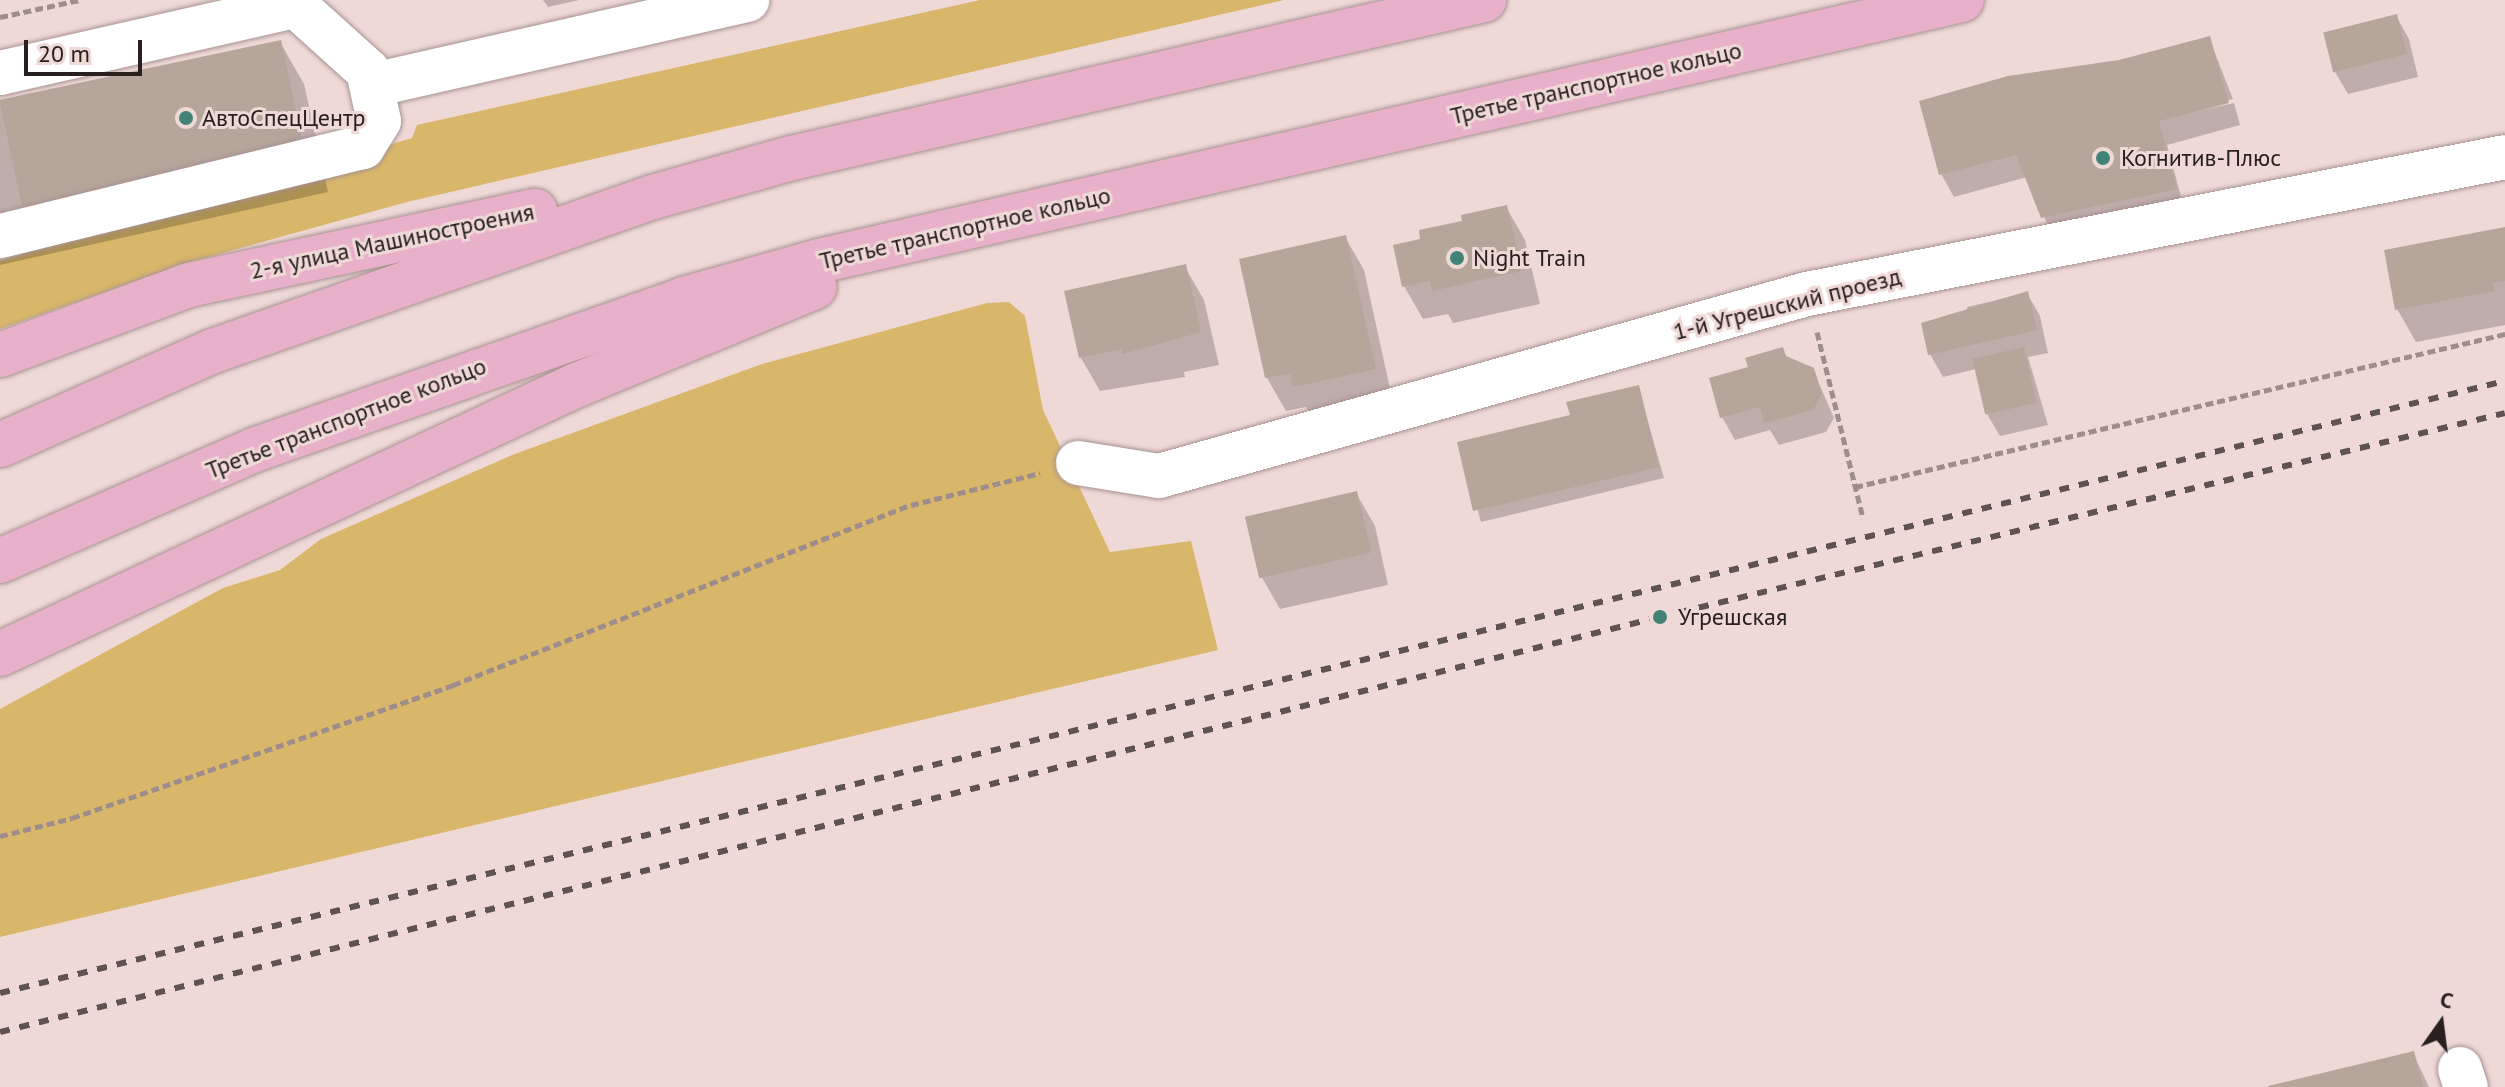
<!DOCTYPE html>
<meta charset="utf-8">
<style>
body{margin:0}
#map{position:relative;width:2505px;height:1087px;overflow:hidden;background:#efd9d7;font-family:"PT Sans",sans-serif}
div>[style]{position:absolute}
.green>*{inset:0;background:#d8b66a}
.shadow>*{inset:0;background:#0003}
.building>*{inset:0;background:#b5a59b;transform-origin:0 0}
.path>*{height:5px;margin-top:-2.5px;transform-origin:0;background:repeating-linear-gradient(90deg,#9d8d8b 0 8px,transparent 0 12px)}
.roads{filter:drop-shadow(0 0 2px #a69290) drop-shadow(0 0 2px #a69290)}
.minor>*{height:44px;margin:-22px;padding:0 22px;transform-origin:22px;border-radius:22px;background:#fff}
.major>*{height:44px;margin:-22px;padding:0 22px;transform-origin:22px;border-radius:22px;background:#e8b1c9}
.rail>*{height:6px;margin-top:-3px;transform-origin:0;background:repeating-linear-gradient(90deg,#5f5352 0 10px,transparent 0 20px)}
.dots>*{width:22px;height:22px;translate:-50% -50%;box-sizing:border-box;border:4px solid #efd9d7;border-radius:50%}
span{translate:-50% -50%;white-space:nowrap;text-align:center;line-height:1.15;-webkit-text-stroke:6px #efd9d7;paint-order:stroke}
.street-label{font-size:24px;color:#28201f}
.poi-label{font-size:24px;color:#28201f}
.left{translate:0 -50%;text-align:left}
.north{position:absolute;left:2401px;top:983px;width:80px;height:80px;-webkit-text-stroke:6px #efd9d7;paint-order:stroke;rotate:14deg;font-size:22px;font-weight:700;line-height:32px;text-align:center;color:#28201f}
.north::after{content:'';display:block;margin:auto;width:28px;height:36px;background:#28201f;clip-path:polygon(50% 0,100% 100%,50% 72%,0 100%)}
.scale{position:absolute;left:24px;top:40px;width:118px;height:36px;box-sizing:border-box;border:4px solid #28201f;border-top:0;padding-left:10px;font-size:24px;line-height:28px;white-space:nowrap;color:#28201f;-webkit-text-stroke:6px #efd9d7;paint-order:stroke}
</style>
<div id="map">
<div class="green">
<div style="clip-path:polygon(980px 0,1284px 0,407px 202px,183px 264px,0 329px,0 261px,412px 138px,417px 125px)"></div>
<div style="clip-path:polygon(1009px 302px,1025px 316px,1043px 410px,1110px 552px,1191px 541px,1218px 650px,0 937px,0 709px,223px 588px,280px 570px,321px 539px,512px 455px,762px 364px,987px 303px)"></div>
</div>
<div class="shadow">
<div style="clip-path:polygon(543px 0,579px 0,548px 7px)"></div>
<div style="clip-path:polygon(2396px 16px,2409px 39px,2418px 77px,2348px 94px,2335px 72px)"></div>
<div style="clip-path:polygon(2209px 38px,2233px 99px,2155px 120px,2234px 103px,2240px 125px,2167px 145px,2182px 200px,2049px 228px,2027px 177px,1954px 197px,1941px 174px,2121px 62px)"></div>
<div style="clip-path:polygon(280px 42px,304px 84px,328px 192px,0 265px,0 104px)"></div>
<div style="clip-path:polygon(1506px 207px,1525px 240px,1540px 304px,1453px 323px,1448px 314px,1423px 319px,1404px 286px,1464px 222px)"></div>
<div style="clip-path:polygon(2505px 229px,2505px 325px,2416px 342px,2397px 309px)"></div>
<div style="clip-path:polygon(1345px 237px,1364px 270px,1393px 402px,1314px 419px,1306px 407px,1286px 411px,1267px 378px)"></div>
<div style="clip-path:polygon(1185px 267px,1204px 300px,1219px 365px,1184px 372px,1185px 377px,1100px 391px,1081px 358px,1067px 292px)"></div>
<div style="clip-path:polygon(2027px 293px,2040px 316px,2048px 353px,2028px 357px,2048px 425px,2000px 436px,1987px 414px,1976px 369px,1943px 377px,1930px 354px,1968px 314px,1967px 307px)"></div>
<div style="clip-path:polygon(1782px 349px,1788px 359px,1813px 370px,1834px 418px,1826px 432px,1779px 445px,1770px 430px,1735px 440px,1722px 417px,1751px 369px)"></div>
<div style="clip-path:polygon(1638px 387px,1664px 478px,1481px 522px,1459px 444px,1572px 416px)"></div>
<div style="clip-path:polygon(1356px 493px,1375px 526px,1388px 585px,1280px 609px,1261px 576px)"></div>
<div style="clip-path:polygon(2413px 1053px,2429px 1087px,2271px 1087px)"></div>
</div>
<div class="building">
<div style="left:2397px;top:14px;width:41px;height:76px;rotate:76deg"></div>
<div style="clip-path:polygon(2210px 36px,2229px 103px,2159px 121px,2177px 189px,2041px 218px,2016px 155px,1939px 175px,1919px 101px,2008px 76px,2119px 60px)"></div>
<div style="left:281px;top:40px;width:113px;height:288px;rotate:78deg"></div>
<div style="clip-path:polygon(1507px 205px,1522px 271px,1432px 291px,1430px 281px,1402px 287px,1393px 245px,1420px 239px,1419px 230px,1462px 221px,1461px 215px)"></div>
<div style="clip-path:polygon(2505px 227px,2505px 281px,2493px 283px,2495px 291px,2395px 310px,2384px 250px)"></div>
<div style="clip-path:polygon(1346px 235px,1376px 369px,1293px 387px,1290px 374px,1265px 378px,1239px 259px)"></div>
<div style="clip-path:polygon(1186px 264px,1201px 332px,1123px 354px,1122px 349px,1079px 358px,1064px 291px)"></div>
<div style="clip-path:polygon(2028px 291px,2037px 330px,1928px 355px,1921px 323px)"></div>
<div style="clip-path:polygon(1783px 347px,1786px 356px,1814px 368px,1822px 394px,1813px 410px,1764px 423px,1760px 407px,1720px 418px,1709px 378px,1748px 367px,1745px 358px)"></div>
<div style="left:2024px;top:347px;width:57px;height:53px;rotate:77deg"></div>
<div style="clip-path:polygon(1639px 385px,1659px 467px,1473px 511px,1457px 442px,1570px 415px,1566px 402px)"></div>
<div style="left:1357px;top:491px;width:63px;height:115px;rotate:77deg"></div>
<div style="clip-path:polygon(2414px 1051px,2423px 1087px,2268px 1087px,2268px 1086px)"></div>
</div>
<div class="path">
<div style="left:0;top:17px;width:81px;rotate:-12.1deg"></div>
<div style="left:1817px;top:332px;width:192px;rotate:76.1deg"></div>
<div style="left:1855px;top:487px;width:668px;rotate:-13.25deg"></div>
<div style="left:0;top:836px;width:74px;rotate:-14deg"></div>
<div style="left:72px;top:818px;width:404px;rotate:-19.2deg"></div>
<div style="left:453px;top:685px;width:492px;rotate:-21.5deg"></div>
<div style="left:911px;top:505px;width:133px;rotate:-13.9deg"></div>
</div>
<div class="roads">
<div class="minor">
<div style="left:0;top:73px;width:303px;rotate:-12.8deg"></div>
<div style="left:296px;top:6px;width:97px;rotate:42.1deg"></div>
<div style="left:368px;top:71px;width:51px;rotate:77.6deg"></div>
<div style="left:379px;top:121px;width:31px;rotate:122deg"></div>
<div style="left:363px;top:147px;width:374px;rotate:166.2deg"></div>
<div style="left:373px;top:85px;width:384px;rotate:-12.8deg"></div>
<div style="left:1078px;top:463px;width:82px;rotate:9.1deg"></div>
<div style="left:1159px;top:476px;width:673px;rotate:-15.69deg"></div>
<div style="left:1807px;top:294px;width:711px;rotate:-11.1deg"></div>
<div style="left:2460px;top:1069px;width:19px;rotate:72deg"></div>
</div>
<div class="major">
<div style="left:0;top:355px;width:202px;rotate:-20.3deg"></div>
<div style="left:189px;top:285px;width:354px;rotate:-12.1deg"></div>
<div style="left:0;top:445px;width:233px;rotate:-23.8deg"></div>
<div style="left:213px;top:351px;width:466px;rotate:-19.3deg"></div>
<div style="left:653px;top:197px;width:144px;rotate:-15.7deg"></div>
<div style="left:792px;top:158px;width:710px;rotate:-12.86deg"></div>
<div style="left:0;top:561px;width:277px;rotate:-23.6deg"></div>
<div style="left:254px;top:450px;width:456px;rotate:-19.3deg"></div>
<div style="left:684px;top:299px;width:140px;rotate:-15.7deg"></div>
<div style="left:819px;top:261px;width:1172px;rotate:-12.86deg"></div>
<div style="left:0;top:654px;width:637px;rotate:-25deg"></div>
<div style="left:577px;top:385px;width:257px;rotate:-22.4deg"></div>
</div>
</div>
<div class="rail">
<div style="left:0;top:993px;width:2579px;rotate:-13.73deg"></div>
<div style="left:0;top:1032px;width:1711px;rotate:-14.04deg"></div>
<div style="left:1660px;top:617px;width:869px;rotate:-13.57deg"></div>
</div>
<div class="dots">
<div style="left:186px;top:118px;background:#418477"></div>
<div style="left:2103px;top:158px;background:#418477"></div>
<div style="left:1457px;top:258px;background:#418477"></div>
<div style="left:1660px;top:617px;background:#418477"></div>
</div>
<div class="street-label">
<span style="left:1596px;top:83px;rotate:-13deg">Третье транспортное кольцо</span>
<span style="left:965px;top:228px;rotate:-13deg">Третье транспортное кольцо</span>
<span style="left:392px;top:241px;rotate:-12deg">2-я улица Машиностроения</span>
<span style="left:1787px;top:304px;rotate:-14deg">1-й Угрешский проезд</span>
<span style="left:346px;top:418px;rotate:-21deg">Третье транспортное кольцо</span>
</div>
<div class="poi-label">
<span class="left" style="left:202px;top:118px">АвтоСпецЦентр</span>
<span class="left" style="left:2121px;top:158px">Когнитив-Плюс</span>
<span class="left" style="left:1473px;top:258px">Night Train</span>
<span class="left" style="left:1678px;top:617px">Угрешская</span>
</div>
<div class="north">С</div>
<div class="scale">20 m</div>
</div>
